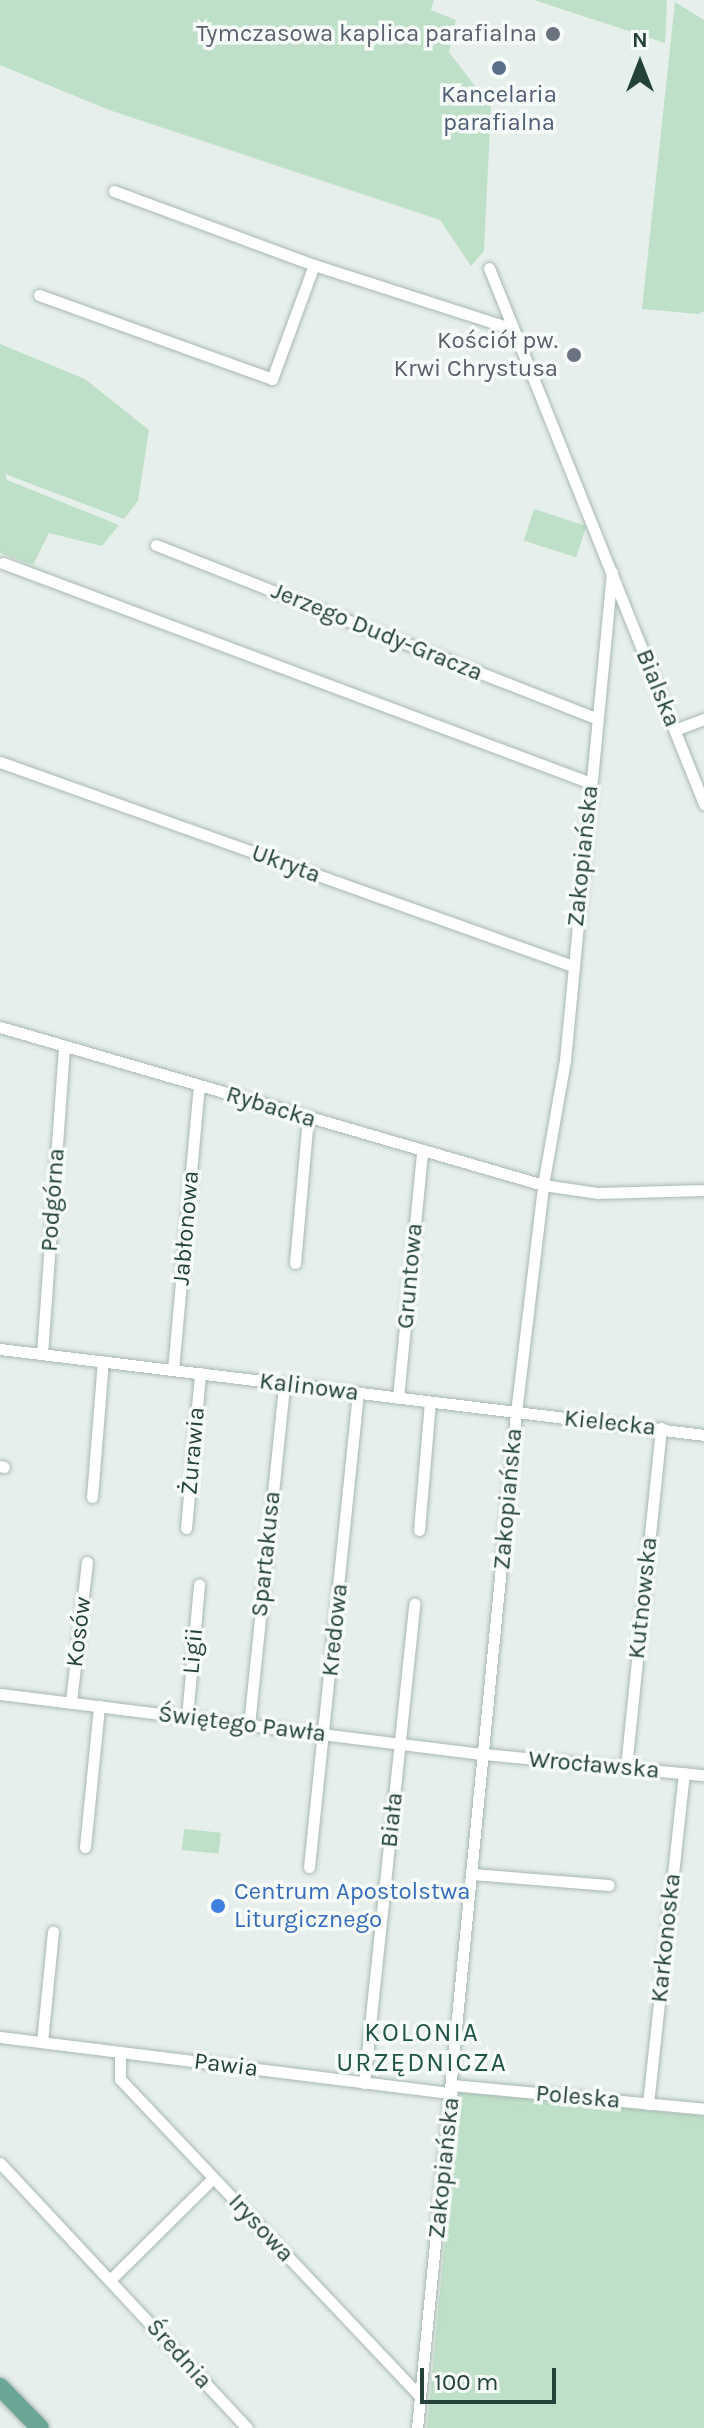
<!DOCTYPE html>
<meta charset="utf-8">
<style>
body{margin:0}
#map{position:relative;width:704px;height:2428px;overflow:hidden;background:#e6efeb;font-family:Karla,sans-serif}
div>[style]{position:absolute}
.green>*{inset:0;background:#bfe0c8;transform-origin:0 0}
.roads{filter:drop-shadow(0 0 2px #a8b8b2) drop-shadow(0 0 2px #a8b8b2)}
.street>*{height:11px;margin:-5.5px;padding:0 5.5px;transform-origin:5.5px;border-radius:5.5px;background:#fff}
.primary>*{height:18px;margin:-9px;padding:0 9px;transform-origin:9px;border-radius:9px;background:#6aa596}
.dots>*{width:22px;height:22px;translate:-50% -50%;box-sizing:border-box;border:4px solid #f7fbf9;border-radius:50%}
span{translate:-50% -50%;white-space:nowrap;text-align:center;line-height:1.15;-webkit-text-stroke:7px #f7fbf9;paint-order:stroke}
.worship-label{font-size:24px;color:#5b616d}
.right{translate:-100% -50%;text-align:right}
.service-label{font-size:24px;color:#4e5e75}
.street-label{font-size:24px;color:#24423a}
.shop-label{font-size:24px;color:#366cbe}
.left{translate:0 -50%;text-align:left}
.neighbourhood-label{font-size:26px;color:#1f5548;letter-spacing:2px}
.north{position:absolute;left:600px;top:24px;width:80px;height:80px;-webkit-text-stroke:6px #f7fbf9;paint-order:stroke;rotate:0deg;font-size:22px;font-weight:700;line-height:32px;text-align:center;color:#24423a}
.north::after{content:'';display:block;margin:auto;width:28px;height:36px;background:#24423a;clip-path:polygon(50% 0,100% 100%,50% 72%,0 100%)}
.scale{position:absolute;left:420px;top:2368px;width:136px;height:36px;box-sizing:border-box;border:4px solid #24423a;border-top:0;padding-left:10px;font-size:24px;line-height:28px;white-space:nowrap;color:#24423a;-webkit-text-stroke:6px #f7fbf9;paint-order:stroke}
</style>
<div id="map">
<div class="green">
<div style="clip-path:polygon(0 0,434px 0,431px 10px,456px 20px,449px 52px,491px 107px,484px 251px,471px 266px,440px 220px,109px 110px,0 65px)"></div>
<div style="clip-path:polygon(534px 0,667px 0,665px 43px)"></div>
<div style="clip-path:polygon(675px 2px,704px 20px,704px 311px,698px 314px,642px 309px)"></div>
<div style="clip-path:polygon(0 344px,85px 379px,149px 430px,138px 501px,124px 519px,5px 474px,7px 480px,119px 525px,102px 546px,49px 533px,33px 565px,0 553px)"></div>
<div style="left:534px;top:509px;width:55px;height:33px;rotate:18deg"></div>
<div style="left:184px;top:1829px;width:37px;height:21px;rotate:6deg"></div>
<div style="clip-path:polygon(459px 2092px,704px 2116px,704px 2428px,427px 2428px)"></div>
</div>
<div class="roads">
<div class="street">
<div style="left:114px;top:191px;width:213px;rotate:20.3deg"></div>
<div style="left:314px;top:265px;width:206px;rotate:17.8deg"></div>
<div style="left:489px;top:268px;width:578px;rotate:68.14deg"></div>
<div style="left:39px;top:295px;width:248px;rotate:19.8deg"></div>
<div style="left:272px;top:379px;width:121px;rotate:-69.8deg"></div>
<div style="left:156px;top:545px;width:474px;rotate:21.5deg"></div>
<div style="left:3px;top:563px;width:628px;rotate:20.51deg"></div>
<div style="left:675px;top:730px;width:31px;rotate:-21deg"></div>
<div style="left:0;top:762px;width:608px;rotate:19.6deg"></div>
<div style="left:0;top:1027px;width:566px;rotate:16.22deg"></div>
<div style="left:543px;top:1185px;width:56px;rotate:8.3deg"></div>
<div style="left:598px;top:1193px;width:106px;rotate:-1.6deg"></div>
<div style="left:295px;top:1263px;width:146px;rotate:-84.9deg"></div>
<div style="left:0;top:1349px;width:709px;rotate:6.96deg"></div>
<div style="left:42px;top:1354px;width:308px;rotate:-85.9deg"></div>
<div style="left:173px;top:1370px;width:285px;rotate:-84.8deg"></div>
<div style="left:398px;top:1398px;width:246px;rotate:-84.4deg"></div>
<div style="left:0;top:1466px;width:4px;rotate:14deg"></div>
<div style="left:92px;top:1497px;width:136px;rotate:-85.4deg"></div>
<div style="left:186px;top:1528px;width:156px;rotate:-84.8deg"></div>
<div style="left:419px;top:1530px;width:128px;rotate:-85.1deg"></div>
<div style="left:0;top:1694px;width:488px;rotate:7.1deg"></div>
<div style="left:484px;top:1754px;width:221px;rotate:5.5deg"></div>
<div style="left:71px;top:1702px;width:141px;rotate:-83.5deg"></div>
<div style="left:187px;top:1717px;width:133px;rotate:-84.8deg"></div>
<div style="left:249px;top:1725px;width:343px;rotate:-84.1deg"></div>
<div style="left:626px;top:1767px;width:341px;rotate:-84.1deg"></div>
<div style="left:85px;top:1847px;width:142px;rotate:-84.3deg"></div>
<div style="left:309px;top:1867px;width:477px;rotate:-84.1deg"></div>
<div style="left:472px;top:1874px;width:137px;rotate:4.6deg"></div>
<div style="left:0;top:2037px;width:455px;rotate:7.1deg"></div>
<div style="left:42px;top:2042px;width:111px;rotate:-84.3deg"></div>
<div style="left:120px;top:2052px;width:27px;rotate:90deg"></div>
<div style="left:120px;top:2079px;width:436px;rotate:46.6deg"></div>
<div style="left:364px;top:2083px;width:482px;rotate:-84deg"></div>
<div style="left:452px;top:2085px;width:253px;rotate:5.4deg"></div>
<div style="left:648px;top:2104px;width:333px;rotate:-83.8deg"></div>
<div style="left:0;top:2163px;width:362px;rotate:47deg"></div>
<div style="left:112px;top:2278px;width:142px;rotate:-44.7deg"></div>
<div style="left:417px;top:2428px;width:1020px;rotate:-84.43deg"></div>
<div style="left:516px;top:1413px;width:230px;rotate:-83.2deg"></div>
<div style="left:543px;top:1185px;width:127px;rotate:-80deg"></div>
<div style="left:565px;top:1060px;width:490px;rotate:-84.5deg"></div>
</div>
<div class="primary">
<div style="left:0;top:2387px;width:57px;rotate:45.7deg"></div>
</div>
</div>
<div class="dots">
<div style="left:553px;top:34px;background:#6b7280"></div>
<div style="left:499px;top:68px;background:#5c6f8a"></div>
<div style="left:574px;top:355px;background:#6b7280"></div>
<div style="left:218px;top:1906px;background:#3f7fe0"></div>
</div>
<div class="worship-label">
<span class="right" style="left:537px;top:34px">Tymczasowa kaplica parafialna</span>
<span class="right" style="left:558px;top:355px">Kościół pw.<br>Krwi Chrystusa</span>
</div>
<div class="service-label">
<span style="left:499px;top:109px">Kancelaria<br>parafialna</span>
</div>
<div class="street-label">
<span style="left:377px;top:632px;rotate:22deg">Jerzego Dudy-Gracza</span>
<span style="left:658px;top:688px;rotate:68deg">Bialska</span>
<span style="left:583px;top:856px;rotate:-84deg">Zakopiańska</span>
<span style="left:286px;top:864px;rotate:20deg">Ukryta</span>
<span style="left:271px;top:1107px;rotate:17deg">Rybacka</span>
<span style="left:53px;top:1200px;rotate:-86deg">Podgórna</span>
<span style="left:186px;top:1228px;rotate:-85deg">Jabłonowa</span>
<span style="left:410px;top:1276px;rotate:-85deg">Gruntowa</span>
<span style="left:309px;top:1387px;rotate:7deg">Kalinowa</span>
<span style="left:610px;top:1423px;rotate:6deg">Kielecka</span>
<span style="left:193px;top:1451px;rotate:-85deg">Żurawia</span>
<span style="left:508px;top:1499px;rotate:-85deg">Zakopiańska</span>
<span style="left:266px;top:1554px;rotate:-84deg">Spartakusa</span>
<span style="left:643px;top:1598px;rotate:-84deg">Kutnowska</span>
<span style="left:335px;top:1630px;rotate:-84deg">Kredowa</span>
<span style="left:79px;top:1632px;rotate:-83deg">Kosów</span>
<span style="left:193px;top:1651px;rotate:-85deg">Ligii</span>
<span style="left:242px;top:1724px;rotate:7deg">Świętego Pawła</span>
<span style="left:594px;top:1765px;rotate:5deg">Wrocławska</span>
<span style="left:392px;top:1820px;rotate:-84deg">Biała</span>
<span style="left:666px;top:1938px;rotate:-84deg">Karkonoska</span>
<span style="left:226px;top:2065px;rotate:7deg">Pawia</span>
<span style="left:578px;top:2097px;rotate:5deg">Poleska</span>
<span style="left:444px;top:2168px;rotate:-84deg">Zakopiańska</span>
<span style="left:261px;top:2228px;rotate:47deg">Irysowa</span>
<span style="left:179px;top:2354px;rotate:48deg">Średnia</span>
</div>
<div class="shop-label">
<span class="left" style="left:234px;top:1906px">Centrum Apostolstwa<br>Liturgicznego</span>
</div>
<div class="neighbourhood-label">
<span style="left:422px;top:2048px">KOLONIA<br>URZĘDNICZA</span>
</div>
<div class="north">N</div>
<div class="scale">100 m</div>
</div>
